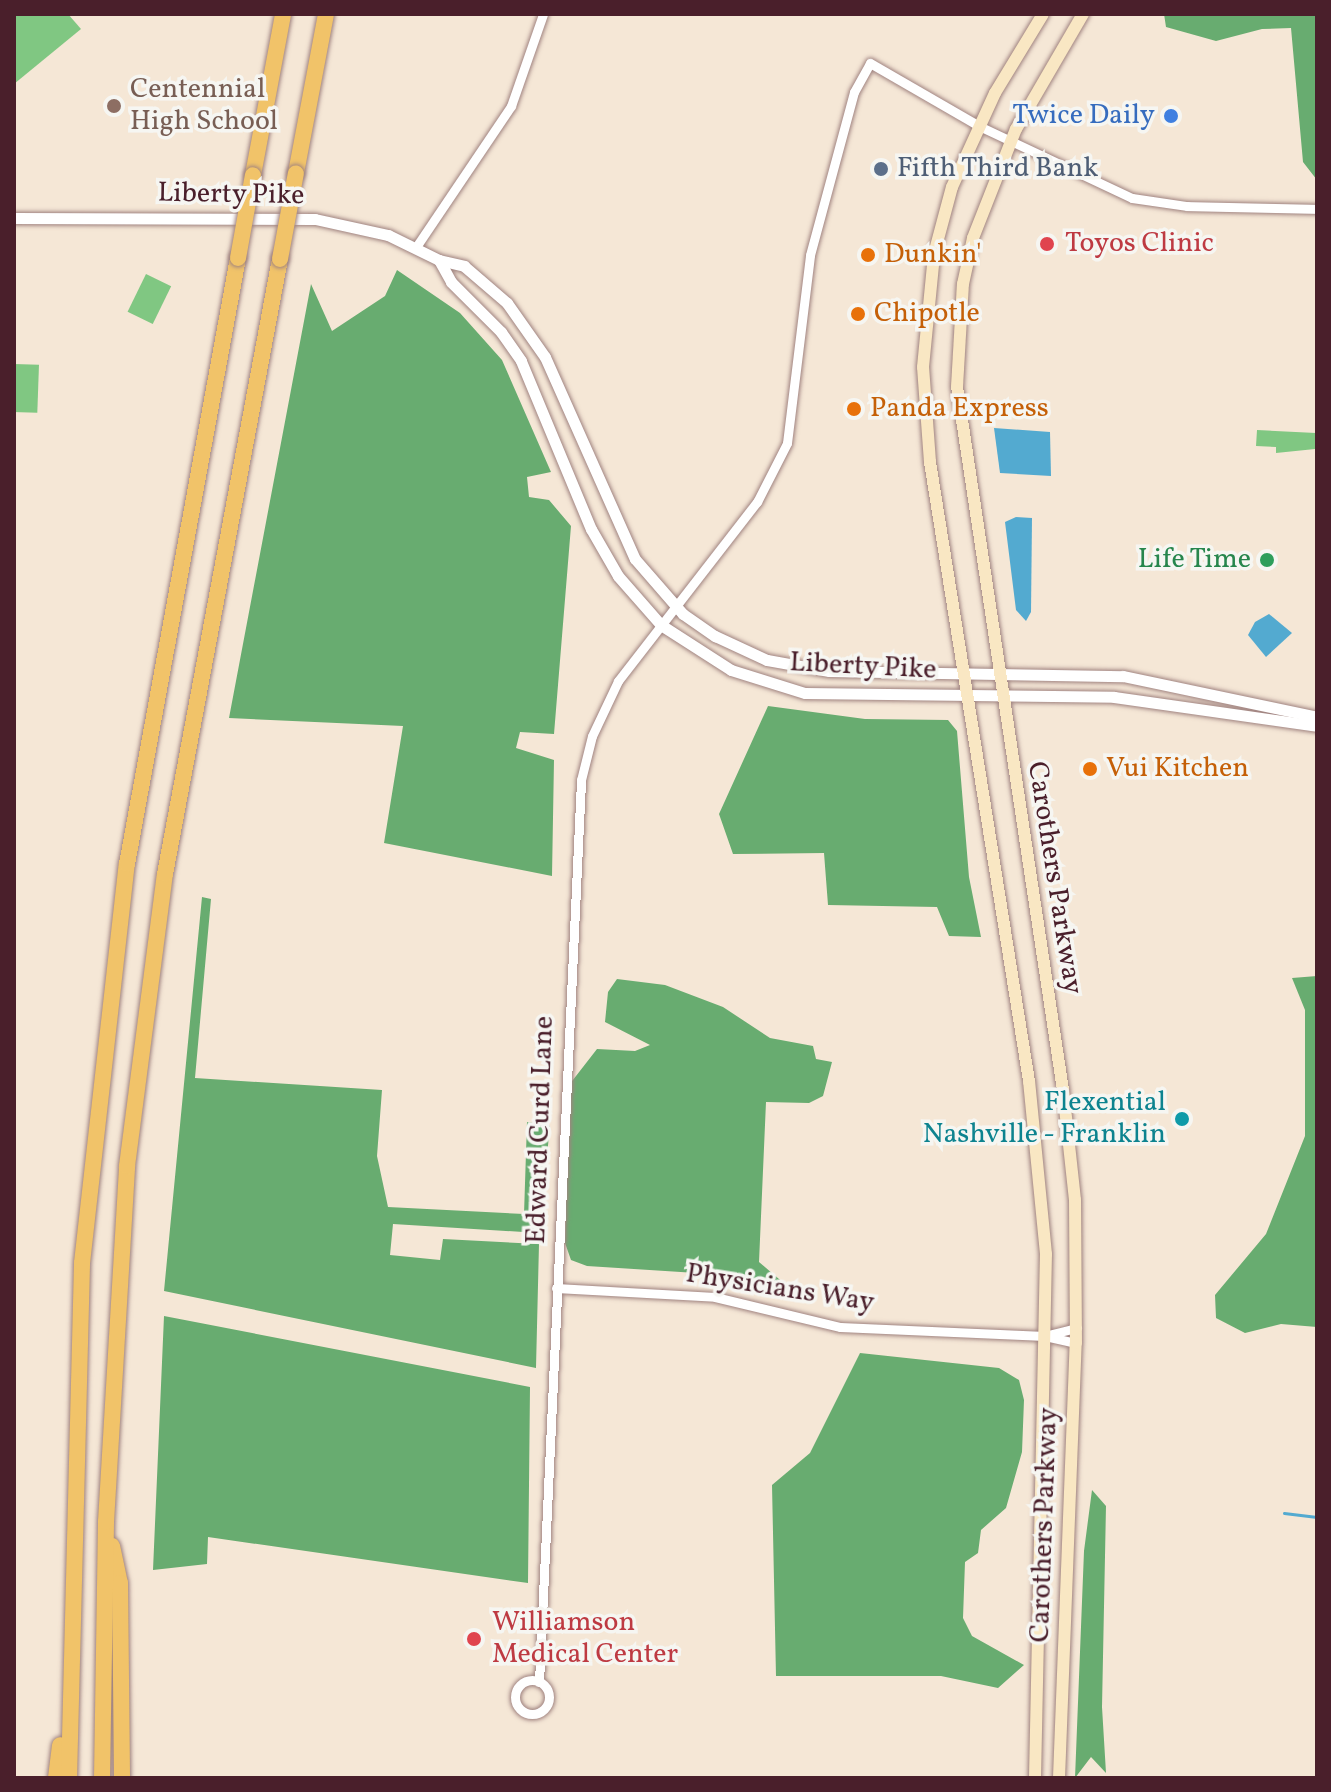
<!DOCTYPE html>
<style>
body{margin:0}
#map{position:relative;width:1331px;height:1792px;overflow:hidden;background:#f5e7d6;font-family:Vollkorn,serif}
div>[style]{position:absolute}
.green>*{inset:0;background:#80c782;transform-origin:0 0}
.forest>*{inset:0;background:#68ac70}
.water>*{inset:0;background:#53aad0}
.stream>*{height:3px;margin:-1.5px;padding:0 1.5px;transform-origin:1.5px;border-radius:1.5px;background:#53aad0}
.roads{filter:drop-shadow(0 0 2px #a08380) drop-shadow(0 0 2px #a08380)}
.minor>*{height:9px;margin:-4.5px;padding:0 4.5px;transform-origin:4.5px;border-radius:4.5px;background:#fff}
.minor>.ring{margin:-4.5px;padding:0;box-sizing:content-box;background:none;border:9px solid #fff;border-radius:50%}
.tertiary>*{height:11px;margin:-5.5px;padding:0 5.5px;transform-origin:5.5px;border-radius:5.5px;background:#fff}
.secondary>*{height:12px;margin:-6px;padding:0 6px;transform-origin:6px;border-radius:6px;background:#f9e7c3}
.motorway>*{height:16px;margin:-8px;padding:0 8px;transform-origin:8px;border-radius:8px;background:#f1c369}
.bridges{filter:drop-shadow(0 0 2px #a08380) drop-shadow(0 0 2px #a08380)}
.motorway-bridge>*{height:16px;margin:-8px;padding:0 8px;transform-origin:8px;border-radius:8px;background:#f1c369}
.dots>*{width:22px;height:22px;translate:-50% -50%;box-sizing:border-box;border:4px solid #f6f6f2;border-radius:50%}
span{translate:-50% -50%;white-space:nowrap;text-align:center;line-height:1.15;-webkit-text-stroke:7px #f6f6f2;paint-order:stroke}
.education-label{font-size:28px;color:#785e54}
.left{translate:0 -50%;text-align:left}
.shop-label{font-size:28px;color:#366cbe}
.right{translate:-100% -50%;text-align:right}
.service-label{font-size:28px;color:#4e5e75}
.street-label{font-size:28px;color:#4a1f2b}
.health-label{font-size:28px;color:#be3a42}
.food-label{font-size:28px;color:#c56008}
.leisure-label{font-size:28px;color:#27864d}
.culture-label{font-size:28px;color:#0d838f}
.frame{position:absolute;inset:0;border:16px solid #4a1f2b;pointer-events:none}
</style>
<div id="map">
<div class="green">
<div style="clip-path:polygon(14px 14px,68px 14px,81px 29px,14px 84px)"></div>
<div style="left:146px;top:274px;width:28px;height:42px;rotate:26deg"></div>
<div style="left:14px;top:364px;width:25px;height:48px;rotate:2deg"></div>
<div style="clip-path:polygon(1257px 430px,1316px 433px,1315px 449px,1276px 453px,1276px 447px,1256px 446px)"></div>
</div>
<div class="forest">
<div style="clip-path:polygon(1164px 14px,1317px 14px,1317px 180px,1303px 162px,1291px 28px,1262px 29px,1216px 41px,1166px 27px)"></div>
<div style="clip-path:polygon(397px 270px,460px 313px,502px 360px,551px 472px,527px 477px,529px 497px,549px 500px,571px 526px,554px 734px,520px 732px,516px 748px,554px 760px,552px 876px,384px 843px,403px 726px,229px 718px,311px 284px,332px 331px,385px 296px)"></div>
<div style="clip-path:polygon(768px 706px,865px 719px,948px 720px,957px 731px,969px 877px,981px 937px,949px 936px,937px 907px,828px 905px,824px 853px,733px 854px,719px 814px)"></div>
<div style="clip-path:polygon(202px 897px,211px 899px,195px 1078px,382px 1090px,377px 1156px,388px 1207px,524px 1214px,527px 1122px,550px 1126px,539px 1233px,393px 1224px,390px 1255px,440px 1260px,443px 1239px,539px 1244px,536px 1368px,164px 1291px)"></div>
<div style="clip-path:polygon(1317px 976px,1317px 1327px,1281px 1324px,1245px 1333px,1216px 1318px,1215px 1295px,1266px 1234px,1305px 1136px,1305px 1010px,1292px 978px)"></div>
<div style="clip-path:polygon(617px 979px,665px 985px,723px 1007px,770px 1038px,813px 1046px,816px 1059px,832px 1062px,823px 1096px,809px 1103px,766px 1102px,759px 1262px,786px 1285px,781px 1295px,712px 1274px,587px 1266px,571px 1260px,565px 1243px,569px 1085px,597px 1049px,635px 1051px,650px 1045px,605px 1022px,608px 992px)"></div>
<div style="clip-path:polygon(164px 1316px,530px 1387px,528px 1583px,208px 1537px,207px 1564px,153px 1570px)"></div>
<div style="clip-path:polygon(860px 1353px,999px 1368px,1019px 1380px,1024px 1400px,1022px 1452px,1006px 1508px,981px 1530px,978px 1553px,965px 1562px,963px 1618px,972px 1636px,1024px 1665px,998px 1688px,941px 1676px,776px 1676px,772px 1485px,810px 1453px)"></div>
<div style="clip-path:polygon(1092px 1490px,1106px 1506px,1102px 1707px,1106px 1773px,1091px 1757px,1075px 1778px,1084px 1551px)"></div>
</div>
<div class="water">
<div style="clip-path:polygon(994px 428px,1050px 432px,1051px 476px,1000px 473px)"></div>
<div style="clip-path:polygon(1016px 517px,1032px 518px,1031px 612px,1026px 621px,1016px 610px,1005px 522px)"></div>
<div style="clip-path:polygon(1269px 614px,1292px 633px,1266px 657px,1248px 635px,1255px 622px)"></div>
</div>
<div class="stream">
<div style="left:1284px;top:1513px;width:31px;rotate:7deg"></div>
</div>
<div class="roads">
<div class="minor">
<div style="left:416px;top:247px;width:170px;rotate:-56deg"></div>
<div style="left:511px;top:106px;width:97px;rotate:-70.8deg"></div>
<div style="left:556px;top:1288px;width:159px;rotate:3.2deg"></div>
<div style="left:715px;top:1297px;width:129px;rotate:13.5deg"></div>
<div style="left:840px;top:1327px;width:205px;rotate:2.5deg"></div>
<div style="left:1045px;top:1336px;width:32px;rotate:13deg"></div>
<div style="left:1048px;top:1335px;width:30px;rotate:-14deg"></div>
<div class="ring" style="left:515px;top:1680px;width:25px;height:25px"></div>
<div style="left:539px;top:1682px;width:903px;rotate:-87.33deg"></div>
<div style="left:581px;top:780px;width:45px;rotate:-76deg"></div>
<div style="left:592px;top:736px;width:61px;rotate:-64.7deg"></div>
<div style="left:618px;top:681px;width:227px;rotate:-52.2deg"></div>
<div style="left:757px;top:502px;width:66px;rotate:-63deg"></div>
<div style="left:787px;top:443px;width:189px;rotate:-83deg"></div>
<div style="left:810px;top:255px;width:169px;rotate:-74.9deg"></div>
<div style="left:854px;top:92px;width:33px;rotate:-61deg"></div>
<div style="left:870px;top:63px;width:126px;rotate:30deg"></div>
<div style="left:979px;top:126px;width:169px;rotate:25.2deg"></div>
<div style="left:1132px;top:198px;width:56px;rotate:8.3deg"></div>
<div style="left:1187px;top:206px;width:130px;rotate:1.3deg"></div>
</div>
<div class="tertiary">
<div style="left:14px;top:218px;width:301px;rotate:0.2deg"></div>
<div style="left:315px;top:219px;width:75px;rotate:12.4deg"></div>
<div style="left:388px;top:235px;width:57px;rotate:26.1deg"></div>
<div style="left:439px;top:260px;width:26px;rotate:13deg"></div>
<div style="left:464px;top:266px;width:57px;rotate:40.7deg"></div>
<div style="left:507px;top:303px;width:66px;rotate:54.9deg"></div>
<div style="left:545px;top:357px;width:221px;rotate:66deg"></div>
<div style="left:635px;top:559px;width:73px;rotate:48.9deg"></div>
<div style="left:683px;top:614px;width:39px;rotate:35deg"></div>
<div style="left:715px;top:636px;width:57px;rotate:24.8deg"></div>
<div style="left:767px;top:660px;width:63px;rotate:10.1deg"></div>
<div style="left:829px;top:671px;width:294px;rotate:1deg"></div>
<div style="left:1123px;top:676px;width:198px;rotate:11.9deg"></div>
<div style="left:439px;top:260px;width:25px;rotate:61deg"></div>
<div style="left:451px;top:282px;width:71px;rotate:45deg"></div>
<div style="left:501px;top:332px;width:35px;rotate:55deg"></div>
<div style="left:521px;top:361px;width:182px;rotate:67.4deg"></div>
<div style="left:591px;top:529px;width:54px;rotate:60.1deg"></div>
<div style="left:618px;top:576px;width:65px;rotate:48.7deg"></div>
<div style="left:661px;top:625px;width:83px;rotate:32.7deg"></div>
<div style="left:731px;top:670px;width:77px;rotate:17.3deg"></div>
<div style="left:805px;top:693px;width:309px;rotate:0.7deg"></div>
<div style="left:1114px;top:697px;width:205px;rotate:8.1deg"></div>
</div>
<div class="secondary">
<div style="left:1035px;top:1778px;width:524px;rotate:-88.8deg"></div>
<div style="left:1046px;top:1254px;width:174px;rotate:-95.6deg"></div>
<div style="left:1029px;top:1081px;width:627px;rotate:-99.09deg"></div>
<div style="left:930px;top:462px;width:95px;rotate:-94.2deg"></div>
<div style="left:923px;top:367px;width:114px;rotate:-84.4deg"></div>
<div style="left:934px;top:254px;width:69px;rotate:-75deg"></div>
<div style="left:952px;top:187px;width:103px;rotate:-65.4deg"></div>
<div style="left:995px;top:93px;width:92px;rotate:-58.7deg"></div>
<div style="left:1059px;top:1778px;width:435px;rotate:-87.8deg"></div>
<div style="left:1076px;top:1343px;width:143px;rotate:-90.4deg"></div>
<div style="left:1075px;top:1200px;width:111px;rotate:-96.2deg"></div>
<div style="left:1063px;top:1090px;width:711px;rotate:-98.57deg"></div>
<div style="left:957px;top:387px;width:103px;rotate:-86.7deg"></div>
<div style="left:963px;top:284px;width:47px;rotate:-77.7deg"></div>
<div style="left:973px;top:238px;width:117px;rotate:-68.5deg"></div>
<div style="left:1016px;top:129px;width:133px;rotate:-59.8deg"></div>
</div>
<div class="motorway">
<div style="left:296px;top:173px;width:162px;rotate:-79.3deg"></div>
<div style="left:253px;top:175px;width:164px;rotate:-79.4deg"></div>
<div style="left:112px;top:1546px;width:38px;rotate:78deg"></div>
<div style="left:120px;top:1583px;width:195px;rotate:89.4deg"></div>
<div style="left:56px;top:1778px;width:33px;rotate:-83deg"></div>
<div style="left:69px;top:1778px;width:515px;rotate:-88.55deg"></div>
<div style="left:82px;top:1263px;width:402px;rotate:-83.6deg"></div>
<div style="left:127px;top:864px;width:616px;rotate:-79.62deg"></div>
<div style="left:102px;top:1778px;width:256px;rotate:-89.1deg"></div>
<div style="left:106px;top:1522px;width:357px;rotate:-86.6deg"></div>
<div style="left:127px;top:1166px;width:294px;rotate:-82.6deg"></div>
<div style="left:165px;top:874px;width:626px;rotate:-79.41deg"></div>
</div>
</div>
<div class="bridges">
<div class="motorway-bridge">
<div style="left:238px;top:258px;width:84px;rotate:-79.8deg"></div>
<div style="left:280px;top:259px;width:87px;rotate:-79.5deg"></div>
</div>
</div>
<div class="dots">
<div style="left:114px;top:106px;background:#8d6e63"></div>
<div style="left:1171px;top:116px;background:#3f7fe0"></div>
<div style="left:881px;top:169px;background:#5c6f8a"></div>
<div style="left:1047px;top:244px;background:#e0444e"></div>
<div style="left:868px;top:255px;background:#e8710a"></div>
<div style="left:858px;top:314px;background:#e8710a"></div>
<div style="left:854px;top:409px;background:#e8710a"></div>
<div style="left:1267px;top:560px;background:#2e9e5b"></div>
<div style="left:1090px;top:769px;background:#e8710a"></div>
<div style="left:1182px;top:1119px;background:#0f9aa8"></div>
<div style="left:474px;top:1639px;background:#e0444e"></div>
</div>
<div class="education-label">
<span class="left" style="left:130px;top:106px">Centennial<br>High School</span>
</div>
<div class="shop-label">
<span class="right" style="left:1155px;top:116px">Twice Daily</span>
</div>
<div class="service-label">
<span class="left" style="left:897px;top:169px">Fifth Third Bank</span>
</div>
<div class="street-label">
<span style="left:231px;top:195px;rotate:1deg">Liberty Pike</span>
<span style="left:863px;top:667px;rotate:3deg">Liberty Pike</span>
<span style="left:1054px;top:878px;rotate:81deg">Carothers Parkway</span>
<span style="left:541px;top:1130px;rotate:-88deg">Edward Curd Lane</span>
<span style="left:780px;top:1289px;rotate:9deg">Physicians Way</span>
<span style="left:1045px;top:1525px;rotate:-88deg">Carothers Parkway</span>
</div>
<div class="health-label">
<span class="left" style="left:1065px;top:244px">Toyos Clinic</span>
<span class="left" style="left:492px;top:1639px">Williamson<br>Medical Center</span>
</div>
<div class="food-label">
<span class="left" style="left:884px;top:255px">Dunkin'</span>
<span class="left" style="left:874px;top:314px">Chipotle</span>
<span class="left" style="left:870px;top:409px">Panda Express</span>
<span class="left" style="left:1106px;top:769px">Vui Kitchen</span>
</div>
<div class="leisure-label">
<span class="right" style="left:1251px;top:560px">Life Time</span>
</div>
<div class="culture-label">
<span class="right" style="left:1166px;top:1119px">Flexential<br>Nashville - Franklin</span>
</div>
<div class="frame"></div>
</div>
